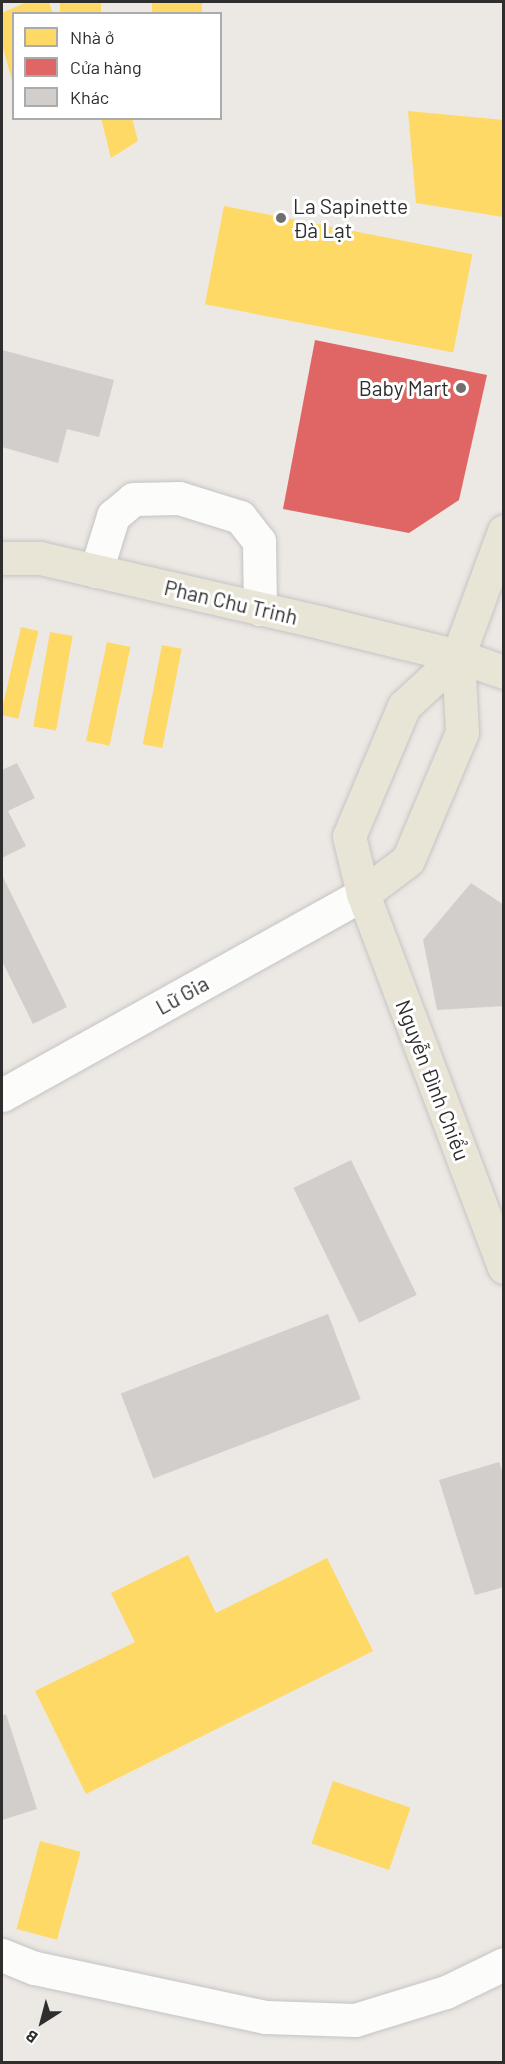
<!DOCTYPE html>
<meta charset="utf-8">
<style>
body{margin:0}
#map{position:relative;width:505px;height:2064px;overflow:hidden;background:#ece8e4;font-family:Barlow,sans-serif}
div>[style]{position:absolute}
.homes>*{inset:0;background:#ffd966;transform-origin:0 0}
.shops>*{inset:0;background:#e06666}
.building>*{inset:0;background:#d1cecb;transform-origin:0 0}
.roads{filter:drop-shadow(0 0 2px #c5c4c5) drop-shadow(0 0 2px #c5c4c5)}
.minor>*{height:33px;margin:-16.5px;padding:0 16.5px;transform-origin:16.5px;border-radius:16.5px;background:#fcfcfb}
.major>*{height:33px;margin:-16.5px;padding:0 16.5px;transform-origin:16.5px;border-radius:16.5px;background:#e8e4d6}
.dots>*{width:16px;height:16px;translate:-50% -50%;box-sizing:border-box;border:3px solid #fff;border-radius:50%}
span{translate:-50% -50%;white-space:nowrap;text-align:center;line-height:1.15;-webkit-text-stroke:6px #fff;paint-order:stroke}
.poi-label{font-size:21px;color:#2e2e2e}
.left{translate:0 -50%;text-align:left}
.right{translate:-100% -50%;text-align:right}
.street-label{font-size:21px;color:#2e2e2e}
.frame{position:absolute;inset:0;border:3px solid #2e2e2e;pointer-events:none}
.legend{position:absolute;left:12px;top:12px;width:210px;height:108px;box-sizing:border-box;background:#fff;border:2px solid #ababab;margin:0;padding:8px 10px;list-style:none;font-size:18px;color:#2e2e2e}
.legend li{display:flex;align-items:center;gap:12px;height:30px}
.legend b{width:30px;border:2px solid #ababab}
.north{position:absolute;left:12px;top:1992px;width:60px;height:60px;-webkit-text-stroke:4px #fff;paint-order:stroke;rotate:216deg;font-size:16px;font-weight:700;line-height:24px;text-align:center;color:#2e2e2e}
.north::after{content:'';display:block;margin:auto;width:21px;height:27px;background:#2e2e2e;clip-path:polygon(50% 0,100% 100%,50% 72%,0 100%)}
</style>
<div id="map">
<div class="homes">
<div style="clip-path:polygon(27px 2px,49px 2px,53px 14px,14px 14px,13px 84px,2px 44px,2px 13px)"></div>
<div style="left:60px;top:2px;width:41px;height:13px"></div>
<div style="left:152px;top:2px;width:50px;height:12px"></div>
<div style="clip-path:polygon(408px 111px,504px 120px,503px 217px,416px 203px)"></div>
<div style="clip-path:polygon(101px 118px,132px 118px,138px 141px,111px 158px)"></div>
<div style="left:224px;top:206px;width:253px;height:100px;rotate:11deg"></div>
<div style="left:21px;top:627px;width:18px;height:90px;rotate:13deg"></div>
<div style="left:50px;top:632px;width:23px;height:96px;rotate:10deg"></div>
<div style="left:107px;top:642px;width:24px;height:101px;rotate:12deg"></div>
<div style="left:162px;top:645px;width:20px;height:101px;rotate:11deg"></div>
<div style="clip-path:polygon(188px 1555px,216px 1613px,327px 1558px,373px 1651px,86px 1794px,35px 1691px,135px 1642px,111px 1593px)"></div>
<div style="left:333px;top:1781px;width:82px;height:66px;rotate:19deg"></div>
<div style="left:40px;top:1841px;width:42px;height:91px;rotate:15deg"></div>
</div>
<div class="shops">
<div style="clip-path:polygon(315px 340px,487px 375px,459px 500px,409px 533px,283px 509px)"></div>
</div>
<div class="building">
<div style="clip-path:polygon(2px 350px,114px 380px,99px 437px,67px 429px,58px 463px,2px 447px)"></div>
<div style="clip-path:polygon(17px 763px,35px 798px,8px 811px,26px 846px,2px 858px,2px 770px)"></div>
<div style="clip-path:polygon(2px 875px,67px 1007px,33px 1024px,2px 961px)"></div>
<div style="clip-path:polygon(471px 883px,504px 905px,504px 1006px,437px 1010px,423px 940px)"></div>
<div style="left:351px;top:1160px;width:150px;height:64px;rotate:64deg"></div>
<div style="left:328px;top:1314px;width:91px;height:222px;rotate:69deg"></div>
<div style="clip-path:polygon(499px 1462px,504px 1476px,504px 1587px,475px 1595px,439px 1480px)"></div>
<div style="clip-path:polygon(6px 1714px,37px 1809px,2px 1820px,2px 1716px)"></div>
</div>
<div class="roads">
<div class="minor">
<div style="left:96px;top:571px;width:58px;rotate:-72.8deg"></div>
<div style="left:113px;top:516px;width:26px;rotate:-40deg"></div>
<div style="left:133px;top:499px;width:46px;rotate:-1.2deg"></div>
<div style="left:179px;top:498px;width:64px;rotate:17.3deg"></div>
<div style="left:240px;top:517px;width:31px;rotate:52deg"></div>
<div style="left:259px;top:541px;width:68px;rotate:89.2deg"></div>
<div style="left:2px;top:1095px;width:413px;rotate:-29.1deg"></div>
<div style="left:2px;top:1955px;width:35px;rotate:22deg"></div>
<div style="left:35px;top:1968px;width:236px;rotate:12deg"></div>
<div style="left:266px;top:2017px;width:89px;rotate:1.9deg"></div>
<div style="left:355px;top:2020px;width:95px;rotate:-17.1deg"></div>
<div style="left:446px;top:1992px;width:64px;rotate:-25.8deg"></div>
</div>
<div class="major">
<div style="left:2px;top:558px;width:38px"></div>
<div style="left:40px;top:558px;width:290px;rotate:12.9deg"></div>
<div style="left:323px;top:623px;width:139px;rotate:13.7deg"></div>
<div style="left:458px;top:656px;width:49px;rotate:19.2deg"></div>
<div style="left:458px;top:656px;width:74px;rotate:137.2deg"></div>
<div style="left:404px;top:706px;width:141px;rotate:112.9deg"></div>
<div style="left:349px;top:836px;width:60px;rotate:76.4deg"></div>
<div style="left:363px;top:894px;width:399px;rotate:69.3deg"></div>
<div style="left:363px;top:894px;width:56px;rotate:-37.1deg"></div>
<div style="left:408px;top:860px;width:139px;rotate:-67.1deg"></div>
<div style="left:462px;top:732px;width:76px;rotate:-93deg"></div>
<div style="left:458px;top:656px;width:133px;rotate:-69.8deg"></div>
</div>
</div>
<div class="dots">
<div style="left:281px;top:218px;background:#706f6e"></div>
<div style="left:461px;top:388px;background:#706f6e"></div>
</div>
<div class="poi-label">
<span class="left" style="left:293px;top:218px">La Sapinette<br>Đà Lạt</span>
<span class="right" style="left:449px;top:388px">Baby Mart</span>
</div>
<div class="street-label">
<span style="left:231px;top:602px;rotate:13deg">Phan Chu Trinh</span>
<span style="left:182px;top:995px;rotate:-29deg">Lữ Gia</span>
<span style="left:433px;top:1080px;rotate:69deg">Nguyễn Đình Chiểu</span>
</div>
<div class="frame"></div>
<ul class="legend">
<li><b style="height:16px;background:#ffd966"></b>Nhà ở</li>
<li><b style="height:16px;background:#e06666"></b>Cửa hàng</li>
<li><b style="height:16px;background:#d1cecb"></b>Khác</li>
</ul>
<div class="north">B</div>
</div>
